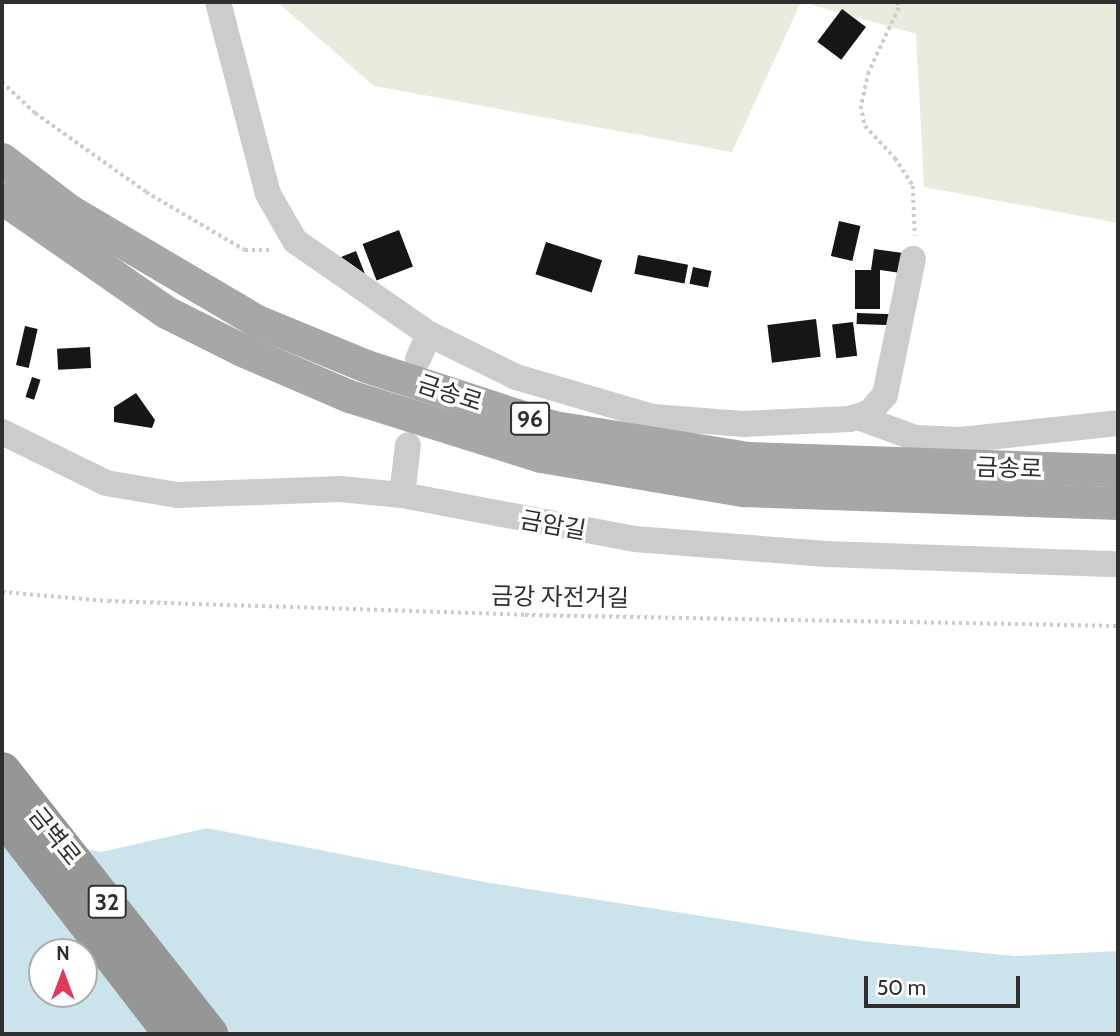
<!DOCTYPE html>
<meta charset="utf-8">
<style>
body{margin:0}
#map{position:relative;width:1120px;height:1036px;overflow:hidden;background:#fff;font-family:Cabin,"Noto Sans KR",sans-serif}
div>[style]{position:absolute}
.green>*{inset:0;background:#e7ecde}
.water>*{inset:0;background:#cbe3eb}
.building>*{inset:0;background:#161616;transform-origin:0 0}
.path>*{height:3.5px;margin-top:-1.75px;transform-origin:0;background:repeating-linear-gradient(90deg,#ccc 0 3.5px,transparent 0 7px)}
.minor>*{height:26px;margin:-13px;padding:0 13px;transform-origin:13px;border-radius:13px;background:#ccc}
.major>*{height:33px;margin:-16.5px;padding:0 16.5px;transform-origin:16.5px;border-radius:16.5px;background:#a7a7a7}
.highway>*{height:38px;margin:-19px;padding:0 19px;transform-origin:19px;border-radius:19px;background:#969696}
span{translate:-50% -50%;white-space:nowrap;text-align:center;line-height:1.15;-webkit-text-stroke:7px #fff;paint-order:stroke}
.shield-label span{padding:2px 5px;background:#fff;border:2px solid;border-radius:5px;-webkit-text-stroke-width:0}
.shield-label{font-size:23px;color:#2f2f2f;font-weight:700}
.street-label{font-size:24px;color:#2f2f2f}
.frame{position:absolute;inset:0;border:4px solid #2f2f2f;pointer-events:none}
.north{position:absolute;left:28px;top:938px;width:70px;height:70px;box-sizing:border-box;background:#fff;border:2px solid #acacac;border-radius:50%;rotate:0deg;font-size:19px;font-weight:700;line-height:28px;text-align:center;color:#2f2f2f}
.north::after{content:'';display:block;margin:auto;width:24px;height:32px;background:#df395c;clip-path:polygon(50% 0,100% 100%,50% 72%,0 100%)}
.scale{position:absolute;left:864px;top:976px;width:156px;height:32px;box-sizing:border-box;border:4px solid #2f2f2f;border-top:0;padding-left:9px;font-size:21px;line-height:24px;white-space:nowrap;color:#2f2f2f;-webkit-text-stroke:5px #fff;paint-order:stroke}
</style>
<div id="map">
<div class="green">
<div style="clip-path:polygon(277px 2px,801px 2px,732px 152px,374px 86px)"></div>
<div style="clip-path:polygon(802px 2px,1118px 2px,1118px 223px,924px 187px,916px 34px)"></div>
</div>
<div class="water">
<div style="clip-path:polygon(evenodd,207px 828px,490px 883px,862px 941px,1014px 956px,1118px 951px,1118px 1034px,2px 1034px,2px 831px,101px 852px,207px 828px,42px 952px,84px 952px,84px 994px,42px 994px,42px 952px)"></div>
</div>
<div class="building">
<div style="left:842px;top:9px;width:30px;height:41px;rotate:37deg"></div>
<div style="left:839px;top:221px;width:22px;height:36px;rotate:13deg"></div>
<div style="left:399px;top:230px;width:39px;height:39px;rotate:69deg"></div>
<div style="left:546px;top:242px;width:59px;height:34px;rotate:18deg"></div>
<div style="clip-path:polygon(874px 249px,903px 253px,901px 273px,880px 270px,880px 309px,855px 309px,855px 270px,871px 270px)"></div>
<div style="clip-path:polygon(356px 251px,365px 274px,341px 257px)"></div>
<div style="left:638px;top:255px;width:51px;height:19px;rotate:11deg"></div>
<div style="left:693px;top:267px;width:19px;height:17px;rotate:12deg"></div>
<div style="left:857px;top:313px;width:36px;height:11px;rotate:2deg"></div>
<div style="left:816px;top:319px;width:38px;height:49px;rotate:83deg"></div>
<div style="left:853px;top:322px;width:34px;height:21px;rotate:83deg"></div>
<div style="left:25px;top:326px;width:13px;height:40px;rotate:13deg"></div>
<div style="left:90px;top:347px;width:21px;height:33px;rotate:87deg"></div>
<div style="left:32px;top:377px;width:9px;height:21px;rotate:18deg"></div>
<div style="clip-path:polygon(136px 393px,155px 420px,152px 428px,114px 422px,114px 407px)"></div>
</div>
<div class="path">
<div style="left:898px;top:2px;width:6px;rotate:81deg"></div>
<div style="left:899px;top:8px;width:71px;rotate:115.1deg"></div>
<div style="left:869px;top:72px;width:35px;rotate:103deg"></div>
<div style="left:861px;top:106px;width:20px;rotate:79deg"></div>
<div style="left:865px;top:126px;width:44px;rotate:46.8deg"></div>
<div style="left:895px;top:158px;width:33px;rotate:57deg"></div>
<div style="left:913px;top:186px;width:50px;rotate:87.7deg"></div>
<div style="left:2px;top:82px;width:45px;rotate:43.2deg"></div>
<div style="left:35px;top:113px;width:136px;rotate:35.4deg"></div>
<div style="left:146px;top:192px;width:115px;rotate:30.4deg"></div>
<div style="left:245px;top:250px;width:28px"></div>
<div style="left:2px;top:592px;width:106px;rotate:4.9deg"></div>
<div style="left:108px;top:601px;width:417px;rotate:1.9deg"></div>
<div style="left:525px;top:615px;width:593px;rotate:1.06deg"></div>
</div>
<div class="minor">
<div style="left:218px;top:2px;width:198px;rotate:75.4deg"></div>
<div style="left:268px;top:194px;width:54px;rotate:60.1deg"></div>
<div style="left:295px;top:241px;width:163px;rotate:34.8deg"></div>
<div style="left:429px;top:334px;width:97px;rotate:26.3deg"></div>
<div style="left:516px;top:377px;width:143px;rotate:16.3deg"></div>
<div style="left:653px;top:417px;width:90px;rotate:4.4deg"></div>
<div style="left:743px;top:424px;width:107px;rotate:-2.7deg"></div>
<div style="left:850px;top:419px;width:21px;rotate:-19deg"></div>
<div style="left:870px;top:412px;width:23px;rotate:-49deg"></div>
<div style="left:885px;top:395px;width:139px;rotate:-78.4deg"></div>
<div style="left:418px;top:359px;width:27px;rotate:-66deg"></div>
<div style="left:858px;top:417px;width:61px;rotate:20.2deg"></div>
<div style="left:915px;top:438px;width:45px;rotate:2.5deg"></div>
<div style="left:960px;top:440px;width:159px;rotate:-6.1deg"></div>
<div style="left:2px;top:432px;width:116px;rotate:26.1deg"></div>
<div style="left:106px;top:483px;width:72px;rotate:9.6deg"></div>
<div style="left:177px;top:495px;width:163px;rotate:-2.1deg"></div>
<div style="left:340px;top:489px;width:62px;rotate:5.5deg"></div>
<div style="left:402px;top:495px;width:237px;rotate:10.7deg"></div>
<div style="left:635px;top:539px;width:192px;rotate:4.5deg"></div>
<div style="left:826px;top:554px;width:292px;rotate:2deg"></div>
<div style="left:402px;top:495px;width:50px;rotate:-83.2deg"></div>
</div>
<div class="major">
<div style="left:2px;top:159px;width:86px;rotate:37.4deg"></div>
<div style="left:70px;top:211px;width:217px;rotate:30.5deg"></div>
<div style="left:257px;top:321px;width:118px;rotate:22.4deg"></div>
<div style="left:366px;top:366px;width:198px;rotate:18deg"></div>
<div style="left:554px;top:427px;width:195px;rotate:9.1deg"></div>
<div style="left:747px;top:458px;width:371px;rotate:1.9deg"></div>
<div style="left:2px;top:198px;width:200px;rotate:34.8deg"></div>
<div style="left:166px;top:312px;width:85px;rotate:26.6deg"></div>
<div style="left:242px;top:350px;width:116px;rotate:23.3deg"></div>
<div style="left:349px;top:396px;width:201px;rotate:17.4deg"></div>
<div style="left:541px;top:456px;width:205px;rotate:9.6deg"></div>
<div style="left:743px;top:490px;width:375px;rotate:2deg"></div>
</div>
<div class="highway">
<div style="left:2px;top:771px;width:335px;rotate:51.8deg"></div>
<div style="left:2px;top:813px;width:279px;rotate:52.3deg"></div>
</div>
<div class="shield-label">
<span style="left:530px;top:419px">96</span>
<span style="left:107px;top:902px">32</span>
</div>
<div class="street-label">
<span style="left:450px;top:393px;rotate:18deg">금송로</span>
<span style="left:1009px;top:468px;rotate:2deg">금송로</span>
<span style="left:553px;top:525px;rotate:10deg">금암길</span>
<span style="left:560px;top:597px;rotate:1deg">금강 자전거길</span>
<span style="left:55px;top:836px;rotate:51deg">금벽로</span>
</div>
<div class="frame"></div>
<div class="north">N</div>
<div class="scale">50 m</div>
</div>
